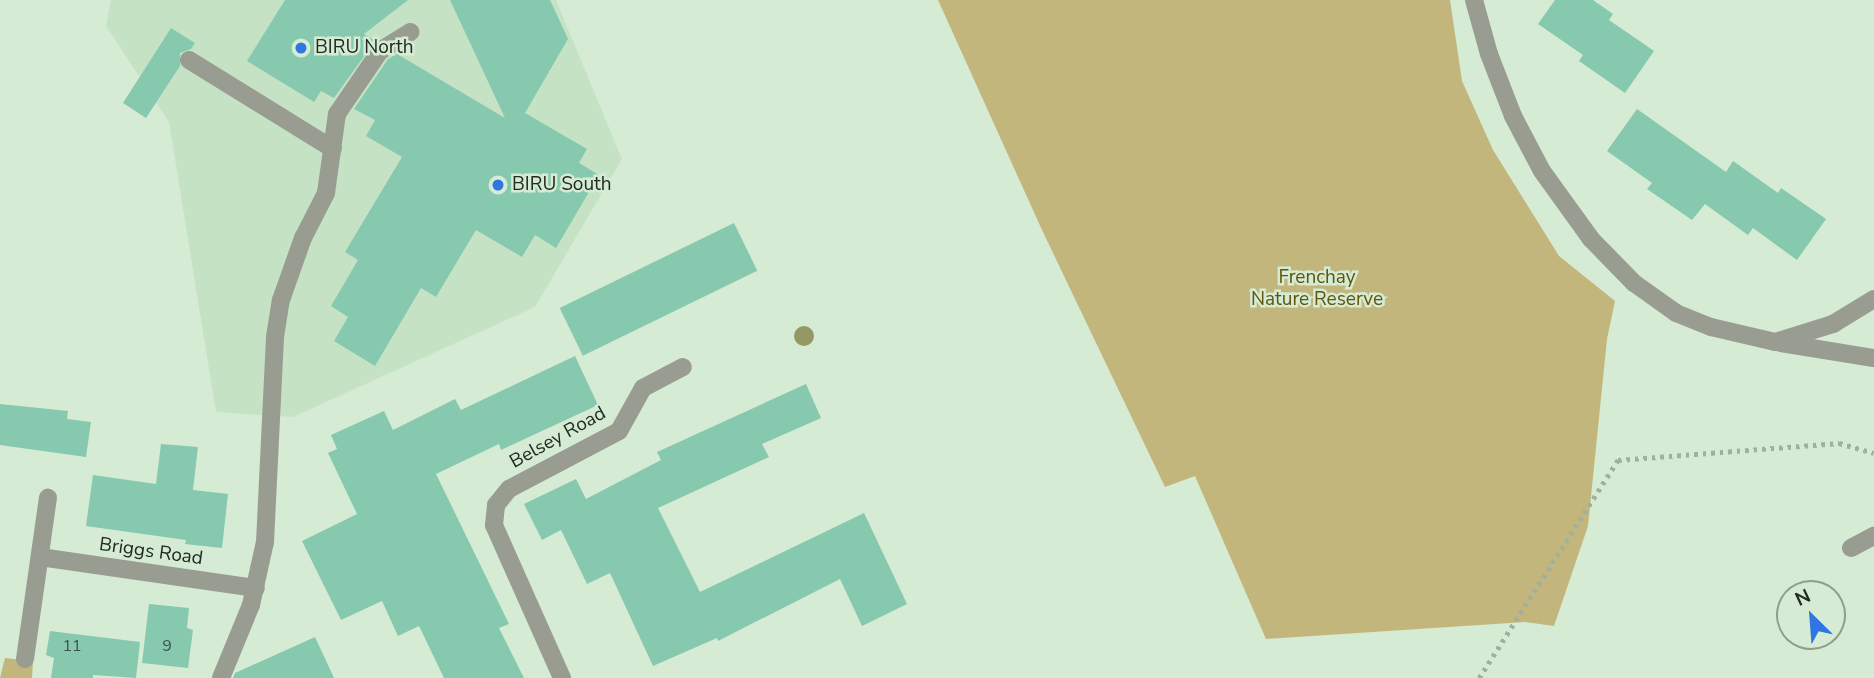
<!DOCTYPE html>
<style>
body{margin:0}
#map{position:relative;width:1874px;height:678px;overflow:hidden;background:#d5ebd4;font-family:"Nunito Sans",sans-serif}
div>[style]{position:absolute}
.built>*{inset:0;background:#c6e2c5}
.green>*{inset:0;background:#c2b67c}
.building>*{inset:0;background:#86c9ae;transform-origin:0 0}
.path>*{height:4.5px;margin-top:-2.25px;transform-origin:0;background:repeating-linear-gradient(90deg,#9fb09e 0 3.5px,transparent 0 8.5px)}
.minor>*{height:18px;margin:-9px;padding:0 9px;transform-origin:9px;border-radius:9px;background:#999d91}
.trees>*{width:20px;height:20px;margin:-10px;border-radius:50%;background:#959765}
.dots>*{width:19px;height:19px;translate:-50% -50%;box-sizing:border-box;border:4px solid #d5ebd4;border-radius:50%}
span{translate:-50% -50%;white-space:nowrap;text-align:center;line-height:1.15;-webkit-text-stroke:5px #d5ebd4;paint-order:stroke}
.number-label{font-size:16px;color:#3b5245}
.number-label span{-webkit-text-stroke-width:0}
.poi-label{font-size:19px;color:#222a22}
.left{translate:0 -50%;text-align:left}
.park-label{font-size:19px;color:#60530a}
.street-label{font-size:19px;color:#222a22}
.north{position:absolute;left:1776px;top:580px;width:70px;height:70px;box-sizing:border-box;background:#d5ebd4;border:2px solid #8d9e8d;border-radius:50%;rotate:335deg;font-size:19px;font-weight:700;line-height:28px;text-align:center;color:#222a22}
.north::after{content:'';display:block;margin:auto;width:24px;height:32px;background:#2f76e3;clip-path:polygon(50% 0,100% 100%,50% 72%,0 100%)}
</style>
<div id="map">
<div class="built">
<div style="clip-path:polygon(111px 0,556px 0,622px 159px,535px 307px,293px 417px,216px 412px,169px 122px,106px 26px)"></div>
</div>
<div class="green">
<div style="clip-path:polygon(938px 0,1450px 0,1462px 81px,1493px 150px,1559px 256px,1615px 301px,1607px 339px,1588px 526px,1554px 626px,1525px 622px,1266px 639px,1195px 476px,1165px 487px,1042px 230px)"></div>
<div style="clip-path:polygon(5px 658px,33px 661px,32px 678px,0 678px)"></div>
</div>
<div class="building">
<div style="clip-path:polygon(285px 0,408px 0,364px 34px,375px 41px,334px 98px,321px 91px,314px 102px,247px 61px)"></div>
<div style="clip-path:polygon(450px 0,550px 0,568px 39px,525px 113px,587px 149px,579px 163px,599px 175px,556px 248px,535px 235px,522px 257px,476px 230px,436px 297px,421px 288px,375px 366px,334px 341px,348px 317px,331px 306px,358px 260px,345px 252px,402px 157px,366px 136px,375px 120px,354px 109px,388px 59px,397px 54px,505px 118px)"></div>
<div style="clip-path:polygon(1555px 0,1593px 0,1613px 14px,1609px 20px,1654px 51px,1625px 93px,1579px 61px,1583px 55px,1538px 24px)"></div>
<div style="clip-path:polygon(171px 28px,195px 43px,191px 49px,180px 53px,180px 66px,146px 118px,123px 103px)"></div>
<div style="clip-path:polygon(1637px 109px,1726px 172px,1733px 161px,1778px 193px,1781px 188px,1826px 219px,1797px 260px,1753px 228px,1748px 235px,1705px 204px,1692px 220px,1647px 189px,1652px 183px,1607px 151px)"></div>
<div style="left:734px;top:223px;width:53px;height:194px;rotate:64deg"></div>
<div style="clip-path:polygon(575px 356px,598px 405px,501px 450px,499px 444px,436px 474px,509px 624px,499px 628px,524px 678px,444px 678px,419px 626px,398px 636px,382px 601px,341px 620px,302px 541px,357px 514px,328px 453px,337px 449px,331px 435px,384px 411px,393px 430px,455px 399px,461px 410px)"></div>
<div style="clip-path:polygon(806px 384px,821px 418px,762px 444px,769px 457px,658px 508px,700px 592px,864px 513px,907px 604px,862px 626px,840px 579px,718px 641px,717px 638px,653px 666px,610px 573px,587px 584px,561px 530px,542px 540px,524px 504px,576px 479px,586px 499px,661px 460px,657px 452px)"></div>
<div style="clip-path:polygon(0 404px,68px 411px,67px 419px,91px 422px,86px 457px,0 445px)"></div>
<div style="clip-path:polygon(161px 444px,198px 447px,193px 490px,228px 494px,222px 548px,185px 544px,186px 540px,86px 526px,93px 475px,156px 484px)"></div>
<div style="clip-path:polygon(149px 604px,189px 608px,187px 628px,193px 630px,188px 668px,142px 663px)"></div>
<div style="clip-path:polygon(50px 631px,140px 642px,136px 678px,93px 675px,93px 678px,51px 678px,54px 658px,46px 655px)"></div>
<div style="clip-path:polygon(315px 637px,334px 678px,233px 678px,235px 673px)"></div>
</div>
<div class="path">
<div style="left:1479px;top:678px;width:259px;rotate:-57.5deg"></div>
<div style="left:1618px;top:460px;width:222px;rotate:-4.4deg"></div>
<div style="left:1839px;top:443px;width:36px;rotate:16deg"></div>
</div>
<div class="minor">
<div style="left:1474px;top:0;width:56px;rotate:74.5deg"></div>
<div style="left:1489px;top:54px;width:66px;rotate:68.8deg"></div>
<div style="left:1513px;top:116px;width:62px;rotate:62.2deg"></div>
<div style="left:1542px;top:171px;width:84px;rotate:54.2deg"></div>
<div style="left:1591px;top:239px;width:62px;rotate:45.7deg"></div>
<div style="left:1634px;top:283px;width:52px;rotate:35.5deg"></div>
<div style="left:1676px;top:313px;width:38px;rotate:22deg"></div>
<div style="left:1711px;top:327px;width:66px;rotate:13.2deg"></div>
<div style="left:1775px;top:342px;width:61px;rotate:-17.2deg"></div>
<div style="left:1833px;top:324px;width:48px;rotate:-31.4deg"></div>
<div style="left:189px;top:60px;width:169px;rotate:31.7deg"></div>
<div style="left:1781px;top:343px;width:94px;rotate:9.2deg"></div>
<div style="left:1851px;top:548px;width:26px;rotate:-28deg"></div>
<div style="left:40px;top:557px;width:218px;rotate:8.2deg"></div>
<div style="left:25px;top:659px;width:163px;rotate:-81.9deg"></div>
<div style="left:221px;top:678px;width:79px;rotate:-67.7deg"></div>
<div style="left:251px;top:605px;width:65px;rotate:-77.5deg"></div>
<div style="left:265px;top:542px;width:205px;rotate:-87.2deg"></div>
<div style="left:275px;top:337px;width:37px;rotate:-81deg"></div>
<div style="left:281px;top:300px;width:66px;rotate:-70.5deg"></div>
<div style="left:303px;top:238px;width:51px;rotate:-62.9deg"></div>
<div style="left:326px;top:193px;width:80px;rotate:-82.1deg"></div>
<div style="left:337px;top:114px;width:76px;rotate:-55.7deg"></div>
<div style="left:380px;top:51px;width:36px;rotate:-32deg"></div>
<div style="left:562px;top:678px;width:167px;rotate:-114deg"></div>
<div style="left:494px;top:525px;width:20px;rotate:-84deg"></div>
<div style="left:496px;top:505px;width:21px;rotate:-51deg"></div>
<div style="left:509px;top:489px;width:124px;rotate:-27.8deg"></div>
<div style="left:619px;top:431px;width:49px;rotate:-60.8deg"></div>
<div style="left:643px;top:388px;width:45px;rotate:-27.7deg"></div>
</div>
<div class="trees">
<div style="left:804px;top:336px"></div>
</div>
<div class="dots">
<div style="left:301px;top:48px;background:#2f76e3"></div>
<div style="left:498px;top:185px;background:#2f76e3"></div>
</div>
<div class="number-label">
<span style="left:72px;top:646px">11</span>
<span style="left:167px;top:646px">9</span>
</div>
<div class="poi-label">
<span class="left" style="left:315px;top:48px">BIRU North</span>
<span class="left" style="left:512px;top:185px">BIRU South</span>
</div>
<div class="park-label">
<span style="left:1317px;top:289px">Frenchay<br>Nature Reserve</span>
</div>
<div class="street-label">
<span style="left:558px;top:438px;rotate:-29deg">Belsey Road</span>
<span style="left:151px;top:552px;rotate:8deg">Briggs Road</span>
</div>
<div class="north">N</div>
</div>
